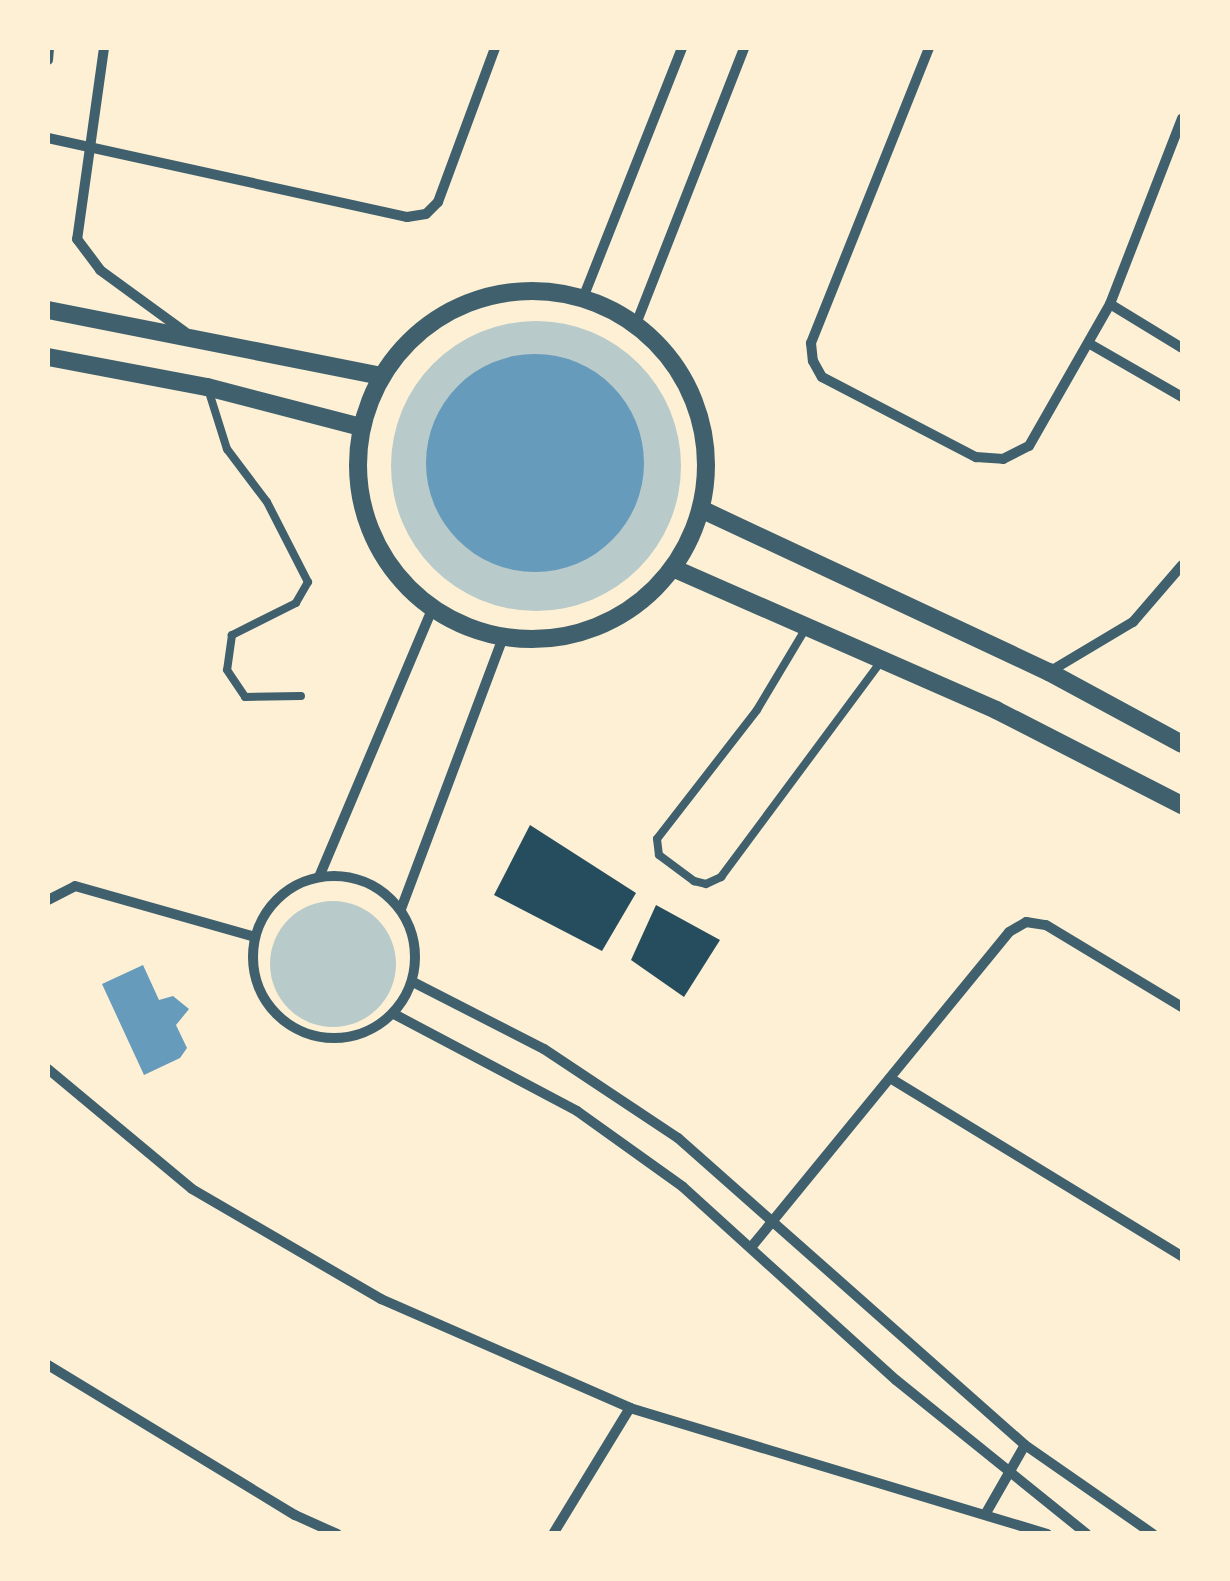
<!DOCTYPE html>
<style>
body{margin:0}
#map{position:relative;width:1230px;height:1581px;overflow:hidden;background:#fdf0d5;font-family:Cabin,sans-serif}
div>[style]{position:absolute}
.green>*{inset:0;background:#b9caca}
.round{border-radius:50%}
.water>*{inset:0;background:#669bbc}
.building>*{inset:0;background:#264d5e}
.service>*{height:8px;margin:-4px;padding:0 4px;transform-origin:4px;border-radius:4px;background:#3f606c}
.minor>*{height:10px;margin:-5px;padding:0 5px;transform-origin:5px;border-radius:5px;background:#3f606c}
.minor>.ring{margin:-5px;padding:0;box-sizing:content-box;background:none;border:10px solid #3f606c;border-radius:50%}
.tertiary>*{height:18px;margin:-9px;padding:0 9px;transform-origin:9px;border-radius:9px;background:#3f606c}
.tertiary>.ring{margin:-9px;padding:0;box-sizing:content-box;background:none;border:18px solid #3f606c;border-radius:50%}
span{translate:-50% -50%;white-space:nowrap;text-align:center;line-height:1.15;-webkit-text-stroke:10px #fdf0d5;paint-order:stroke}
.frame{position:absolute;inset:0;border:50px solid #fdf0d5;pointer-events:none}
</style>
<div id="map">
<div class="green">
<div class="round" style="left:391px;top:321px;width:290px;height:290px"></div>
<div class="round" style="left:270px;top:901px;width:126px;height:126px"></div>
</div>
<div class="water">
<div class="round" style="left:426px;top:354px;width:218px;height:218px"></div>
<div style="clip-path:polygon(143px 965px,159px 1000px,173px 996px,189px 1009px,176px 1025px,187px 1048px,180px 1058px,144px 1075px,102px 984px)"></div>
</div>
<div class="building">
<div style="clip-path:polygon(530px 825px,636px 893px,602px 951px,494px 895px)"></div>
<div style="clip-path:polygon(656px 905px,720px 940px,684px 997px,631px 960px)"></div>
</div>
<div class="service">
<div style="left:209px;top:392px;width:60px;rotate:72.5deg"></div>
<div style="left:227px;top:449px;width:66px;rotate:53deg"></div>
<div style="left:267px;top:502px;width:90px;rotate:62.9deg"></div>
<div style="left:308px;top:582px;width:24px;rotate:120deg"></div>
<div style="left:296px;top:603px;width:72px;rotate:153.4deg"></div>
<div style="left:232px;top:635px;width:35px;rotate:98deg"></div>
<div style="left:227px;top:670px;width:32px;rotate:56deg"></div>
<div style="left:245px;top:697px;width:56px;rotate:-1deg"></div>
<div style="left:806px;top:628px;width:96px;rotate:120.9deg"></div>
<div style="left:757px;top:710px;width:163px;rotate:127.8deg"></div>
<div style="left:657px;top:839px;width:16px;rotate:83deg"></div>
<div style="left:659px;top:855px;width:44px;rotate:36.6deg"></div>
<div style="left:694px;top:881px;width:12px;rotate:14deg"></div>
<div style="left:706px;top:884px;width:17px;rotate:-25deg"></div>
<div style="left:721px;top:877px;width:270px;rotate:-53.4deg"></div>
</div>
<div class="minor">
<div style="left:104px;top:48px;width:193px;rotate:98deg"></div>
<div style="left:77px;top:239px;width:39px;rotate:53deg"></div>
<div style="left:100px;top:270px;width:105px;rotate:36.1deg"></div>
<div style="left:929px;top:48px;width:318px;rotate:111.8deg"></div>
<div style="left:811px;top:343px;width:18px;rotate:84deg"></div>
<div style="left:813px;top:361px;width:18px;rotate:61deg"></div>
<div style="left:822px;top:377px;width:174px;rotate:27.5deg"></div>
<div style="left:976px;top:457px;width:27px;rotate:4deg"></div>
<div style="left:1003px;top:459px;width:29px;rotate:-27deg"></div>
<div style="left:1029px;top:446px;width:163px;rotate:-60.3deg"></div>
<div style="left:1110px;top:304px;width:199px;rotate:-68.8deg"></div>
<div style="left:48px;top:60px;width:12px;rotate:-85deg"></div>
<div style="left:48px;top:138px;width:368px;rotate:12.4deg"></div>
<div style="left:407px;top:217px;width:19px;rotate:-9deg"></div>
<div style="left:426px;top:214px;width:17px;rotate:-45deg"></div>
<div style="left:438px;top:202px;width:164px;rotate:-69.7deg"></div>
<div style="left:583px;top:298px;width:269px;rotate:-68.4deg"></div>
<div style="left:1110px;top:304px;width:84px;rotate:31.4deg"></div>
<div style="left:636px;top:324px;width:296px;rotate:-68.6deg"></div>
<div style="left:1090px;top:344px;width:106px;rotate:29.9deg"></div>
<div style="left:1049px;top:672px;width:98px;rotate:-30.8deg"></div>
<div style="left:1133px;top:622px;width:75px;rotate:-49.3deg"></div>
<div class="ring" style="left:253px;top:876px;width:152px;height:152px"></div>
<div style="left:319px;top:877px;width:291px;rotate:-67.1deg"></div>
<div style="left:48px;top:900px;width:30px;rotate:-27deg"></div>
<div style="left:75px;top:886px;width:187px;rotate:15.8deg"></div>
<div style="left:401px;top:909px;width:290px;rotate:-69.4deg"></div>
<div style="left:413px;top:982px;width:147px;rotate:27.1deg"></div>
<div style="left:544px;top:1049px;width:161px;rotate:33.6deg"></div>
<div style="left:678px;top:1138px;width:463px;rotate:41.5deg"></div>
<div style="left:1025px;top:1445px;width:156px;rotate:34.8deg"></div>
<div style="left:394px;top:1014px;width:207px;rotate:27.9deg"></div>
<div style="left:577px;top:1111px;width:130px;rotate:35.6deg"></div>
<div style="left:683px;top:1187px;width:287px;rotate:42.2deg"></div>
<div style="left:896px;top:1380px;width:245px;rotate:38.9deg"></div>
<div style="left:48px;top:1069px;width:187px;rotate:39.8deg"></div>
<div style="left:192px;top:1189px;width:219px;rotate:30.2deg"></div>
<div style="left:381px;top:1299px;width:272px;rotate:23.6deg"></div>
<div style="left:630px;top:1408px;width:436px;rotate:16.8deg"></div>
<div style="left:890px;top:1078px;width:342px;rotate:31.4deg"></div>
<div style="left:753px;top:1245px;width:404px;rotate:-50.7deg"></div>
<div style="left:1009px;top:932px;width:20px;rotate:-30deg"></div>
<div style="left:1026px;top:922px;width:20px;rotate:9deg"></div>
<div style="left:1046px;top:925px;width:159px;rotate:31.1deg"></div>
<div style="left:48px;top:1365px;width:289px;rotate:31.3deg"></div>
<div style="left:295px;top:1515px;width:46px;rotate:24.3deg"></div>
<div style="left:986px;top:1513px;width:78px;rotate:-60.2deg"></div>
<div style="left:553px;top:1534px;width:148px;rotate:-58.6deg"></div>
</div>
<div class="tertiary">
<div class="ring" style="left:358px;top:291px;width:330px;height:330px"></div>
<div style="left:48px;top:310px;width:339px;rotate:11.2deg"></div>
<div style="left:48px;top:357px;width:162px;rotate:10.7deg"></div>
<div style="left:207px;top:387px;width:159px;rotate:14.6deg"></div>
<div style="left:703px;top:510px;width:382px;rotate:25.1deg"></div>
<div style="left:1049px;top:672px;width:151px;rotate:28.4deg"></div>
<div style="left:675px;top:569px;width:351px;rotate:23.7deg"></div>
<div style="left:996px;top:710px;width:209px;rotate:27.1deg"></div>
</div>
<div class="frame"></div>
</div>
